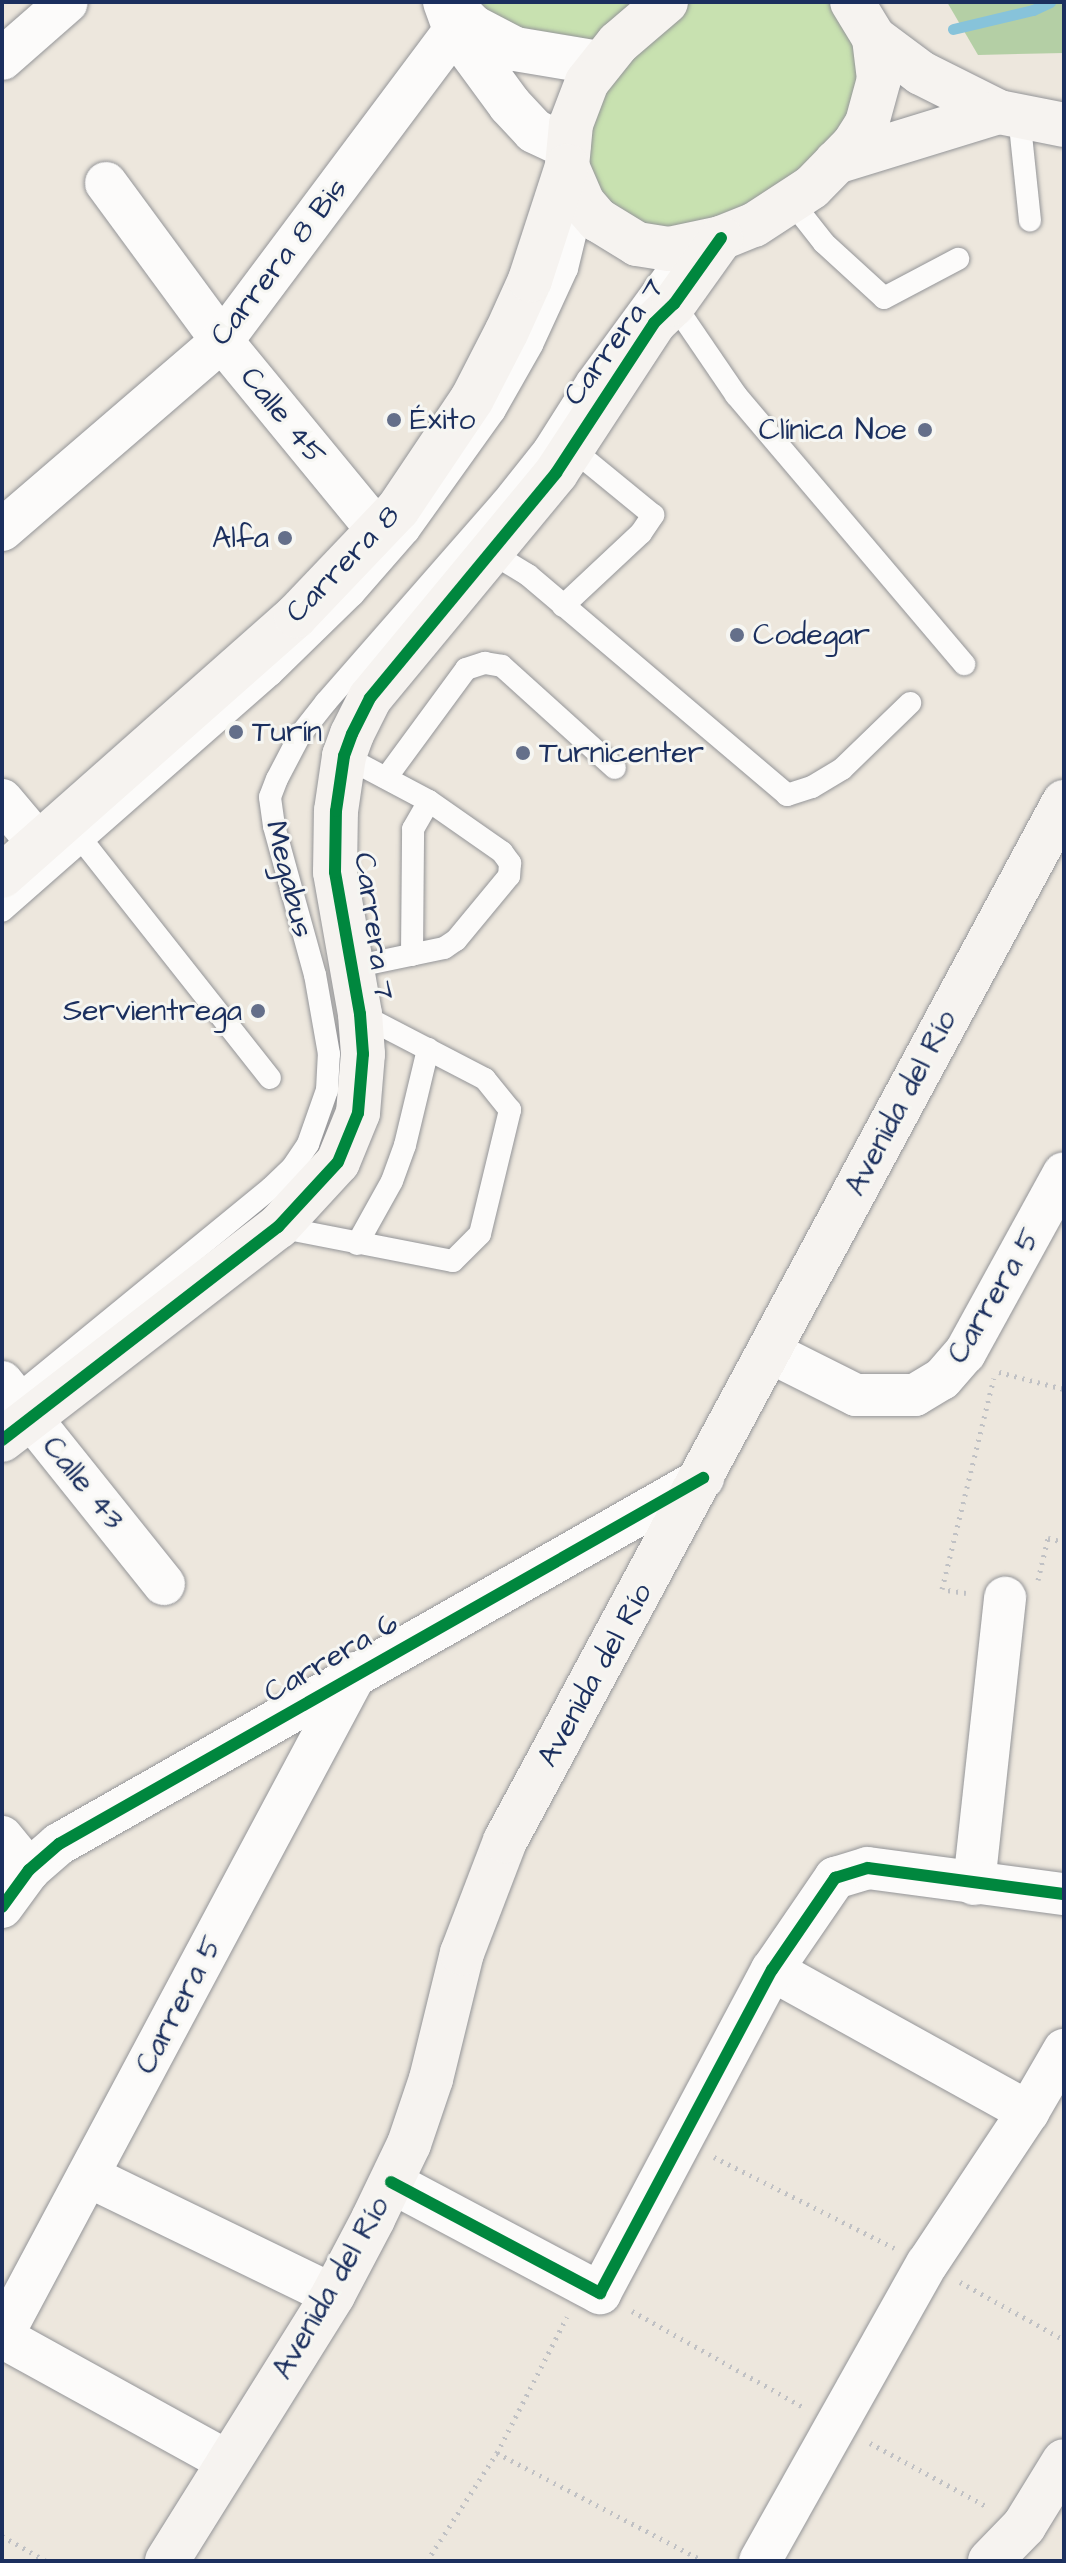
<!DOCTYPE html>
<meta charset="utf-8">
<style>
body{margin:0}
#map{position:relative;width:1066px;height:2563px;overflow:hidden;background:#ede7dd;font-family:"Architects Daughter",sans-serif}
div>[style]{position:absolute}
.green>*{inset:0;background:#c8e1b0}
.forest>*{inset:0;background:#b4cfa5}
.stream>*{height:11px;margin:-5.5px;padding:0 5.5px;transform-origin:5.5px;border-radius:5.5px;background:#87c3da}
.path>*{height:5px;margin-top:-2.5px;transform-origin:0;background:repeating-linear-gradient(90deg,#c0c1c4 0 2px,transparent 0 8px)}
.roads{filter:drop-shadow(0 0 2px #949598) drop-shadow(0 0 2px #949598)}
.service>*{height:22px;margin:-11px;padding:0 11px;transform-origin:11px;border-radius:11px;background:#fcfbfa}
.minor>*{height:42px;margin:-21px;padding:0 21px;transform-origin:21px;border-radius:21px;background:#fcfbfa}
.tertiary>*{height:44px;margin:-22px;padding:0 22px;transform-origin:22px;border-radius:22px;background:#fcfbfa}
.secondary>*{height:44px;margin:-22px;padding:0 22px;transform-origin:22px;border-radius:22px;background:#f6f3f0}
.cycleway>*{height:12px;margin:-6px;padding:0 6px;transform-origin:6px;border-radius:6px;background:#00873e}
.dots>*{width:22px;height:22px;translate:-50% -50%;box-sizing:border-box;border:4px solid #f6f6f2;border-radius:50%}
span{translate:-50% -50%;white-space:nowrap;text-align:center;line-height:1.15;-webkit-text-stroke:6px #f6f6f2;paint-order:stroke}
.street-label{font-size:30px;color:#1b2f5e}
.poi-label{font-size:30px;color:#1b2f5e}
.left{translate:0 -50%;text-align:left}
.right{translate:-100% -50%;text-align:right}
.frame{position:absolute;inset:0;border:4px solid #1b2f5e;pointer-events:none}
</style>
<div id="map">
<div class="green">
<div style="clip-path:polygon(457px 2px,852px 2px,867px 123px,684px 248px,583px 203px,587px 82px)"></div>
</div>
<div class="forest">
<div style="clip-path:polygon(947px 2px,1064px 2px,1064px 53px,978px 55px)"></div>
</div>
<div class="stream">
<div style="left:953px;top:29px;width:82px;rotate:-13.4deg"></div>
<div style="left:1033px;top:10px;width:19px;rotate:-25deg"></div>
</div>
<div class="path">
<div style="left:999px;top:1372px;width:67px;rotate:14.7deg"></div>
<div style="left:1038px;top:1580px;width:43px;rotate:-76.6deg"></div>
<div style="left:1048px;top:1538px;width:16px;rotate:14deg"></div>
<div style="left:966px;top:1593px;width:24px;rotate:-171deg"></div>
<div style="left:942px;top:1589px;width:217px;rotate:-76.2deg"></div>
<div style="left:714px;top:2157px;width:202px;rotate:26.8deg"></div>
<div style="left:960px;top:2282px;width:119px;rotate:29.1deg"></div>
<div style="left:632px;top:2311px;width:198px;rotate:29.3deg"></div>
<div style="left:870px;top:2443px;width:134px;rotate:28.5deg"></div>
<div style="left:497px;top:2453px;width:233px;rotate:27.6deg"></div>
<div style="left:2px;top:2536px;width:51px;rotate:29.6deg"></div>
<div style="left:427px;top:2561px;width:129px;rotate:-57.1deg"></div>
<div style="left:497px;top:2453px;width:153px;rotate:-62.8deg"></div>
</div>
<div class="roads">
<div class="service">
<div style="left:1019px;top:116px;width:105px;rotate:84deg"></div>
<div style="left:791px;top:201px;width:53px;rotate:51.8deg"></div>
<div style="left:824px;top:243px;width:81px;rotate:42.5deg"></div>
<div style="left:884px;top:298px;width:84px;rotate:-27.8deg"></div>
<div style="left:674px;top:304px;width:110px;rotate:55.7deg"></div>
<div style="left:736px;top:395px;width:353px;rotate:49.7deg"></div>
<div style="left:492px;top:553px;width:42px;rotate:31.4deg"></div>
<div style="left:528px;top:575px;width:340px;rotate:40.3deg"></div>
<div style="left:787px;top:795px;width:26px;rotate:-18deg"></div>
<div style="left:812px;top:787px;width:35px;rotate:-31deg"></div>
<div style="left:842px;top:769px;width:95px;rotate:-44.1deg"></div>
<div style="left:563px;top:606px;width:107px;rotate:-43.1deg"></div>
<div style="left:641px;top:533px;width:22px;rotate:-56deg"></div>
<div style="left:653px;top:515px;width:107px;rotate:-140.7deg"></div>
<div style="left:344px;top:756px;width:96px;rotate:27.9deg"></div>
<div style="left:429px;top:801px;width:89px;rotate:34.9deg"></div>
<div style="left:502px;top:852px;width:14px;rotate:54deg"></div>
<div style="left:510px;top:863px;width:13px;rotate:94deg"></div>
<div style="left:509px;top:876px;width:83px;rotate:129.6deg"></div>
<div style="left:456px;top:940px;width:14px;rotate:146deg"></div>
<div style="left:444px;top:948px;width:93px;rotate:168.2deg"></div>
<div style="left:386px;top:778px;width:135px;rotate:-53.7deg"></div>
<div style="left:466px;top:669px;width:20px;rotate:-18deg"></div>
<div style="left:485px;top:663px;width:17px;rotate:10deg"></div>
<div style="left:502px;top:666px;width:152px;rotate:42.1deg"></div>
<div style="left:74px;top:830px;width:316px;rotate:51.7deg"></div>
<div style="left:2px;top:911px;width:358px;rotate:-41.3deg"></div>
<div style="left:271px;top:675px;width:115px;rotate:-44.3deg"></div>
<div style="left:353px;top:595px;width:84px;rotate:-48.9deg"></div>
<div style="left:408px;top:532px;width:148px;rotate:-54.4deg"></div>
<div style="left:494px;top:412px;width:77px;rotate:-60.4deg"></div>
<div style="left:532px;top:345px;width:84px;rotate:-65.3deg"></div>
<div style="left:567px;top:269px;width:68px;rotate:-76.4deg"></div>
<div style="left:412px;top:955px;width:126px;rotate:-89.5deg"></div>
<div style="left:413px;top:829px;width:32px;rotate:-60deg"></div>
<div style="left:278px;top:1227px;width:178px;rotate:11deg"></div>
<div style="left:453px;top:1261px;width:38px;rotate:-45deg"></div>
<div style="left:480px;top:1234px;width:128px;rotate:-76.4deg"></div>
<div style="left:510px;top:1110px;width:40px;rotate:-129deg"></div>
<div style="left:485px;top:1079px;width:141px;rotate:-152.5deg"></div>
<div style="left:357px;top:1244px;width:72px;rotate:-60.9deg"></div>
<div style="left:392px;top:1181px;width:38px;rotate:-70deg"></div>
<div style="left:405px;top:1145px;width:99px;rotate:-76.5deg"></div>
<div style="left:7px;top:1404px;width:341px;rotate:-39.3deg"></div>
<div style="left:271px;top:1188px;width:29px;rotate:-44deg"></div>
<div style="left:292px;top:1168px;width:29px;rotate:-56deg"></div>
<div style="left:308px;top:1144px;width:57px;rotate:-70.6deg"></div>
<div style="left:327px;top:1090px;width:36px;rotate:-87deg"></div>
<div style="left:329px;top:1054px;width:80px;rotate:-100deg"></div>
<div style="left:315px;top:975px;width:155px;rotate:-105.4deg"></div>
<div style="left:274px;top:826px;width:29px;rotate:-98deg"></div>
<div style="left:270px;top:797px;width:19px;rotate:-69deg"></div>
<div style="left:277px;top:779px;width:50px;rotate:-62.4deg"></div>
<div style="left:300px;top:735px;width:42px;rotate:-51.8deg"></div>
<div style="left:326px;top:702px;width:267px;rotate:-48.8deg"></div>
<div style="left:502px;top:501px;width:69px;rotate:-51.5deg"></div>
<div style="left:545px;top:447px;width:80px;rotate:-57.7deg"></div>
<div style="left:588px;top:379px;width:161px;rotate:-53.8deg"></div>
</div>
<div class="minor">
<div style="left:2px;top:59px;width:86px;rotate:-41.2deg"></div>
<div style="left:106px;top:183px;width:196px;rotate:53.7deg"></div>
<div style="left:222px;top:341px;width:246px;rotate:50.6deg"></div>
<div style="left:2px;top:530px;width:290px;rotate:-40.7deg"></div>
<div style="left:222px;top:341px;width:389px;rotate:-53.2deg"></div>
<div style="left:2px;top:800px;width:57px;rotate:49.9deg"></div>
<div style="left:770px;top:1352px;width:96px;rotate:26.6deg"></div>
<div style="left:856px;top:1395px;width:59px"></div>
<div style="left:915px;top:1395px;width:31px;rotate:-31deg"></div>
<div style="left:942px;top:1379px;width:35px;rotate:-49deg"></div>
<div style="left:965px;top:1353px;width:205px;rotate:-61.2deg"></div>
<div style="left:2px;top:1382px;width:259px;rotate:51.3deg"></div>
<div style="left:2px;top:1837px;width:43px;rotate:50.7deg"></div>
<div style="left:974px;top:1884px;width:288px;rotate:-83.8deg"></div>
<div style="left:2px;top:1907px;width:46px;rotate:-53.9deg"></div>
<div style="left:29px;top:1870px;width:40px;rotate:-41deg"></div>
<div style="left:59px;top:1844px;width:741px;rotate:-29.61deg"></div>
<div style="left:772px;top:1970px;width:293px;rotate:29deg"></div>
<div style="left:88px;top:2176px;width:272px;rotate:25.9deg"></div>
<div style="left:391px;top:2182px;width:237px;rotate:28deg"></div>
<div style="left:600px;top:2293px;width:366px;rotate:-62deg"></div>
<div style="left:772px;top:1970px;width:112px;rotate:-55.6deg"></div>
<div style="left:835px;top:1878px;width:34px;rotate:-17deg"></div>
<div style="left:868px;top:1868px;width:198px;rotate:7.6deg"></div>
<div style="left:2px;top:2336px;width:752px;rotate:-61.9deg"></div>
<div style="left:2px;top:2337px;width:258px;rotate:28.9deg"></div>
<div style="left:760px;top:2561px;width:341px;rotate:-60.7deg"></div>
<div style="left:927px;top:2264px;width:182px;rotate:-56.4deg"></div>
<div style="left:1028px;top:2112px;width:72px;rotate:-59.9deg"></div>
</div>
<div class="tertiary">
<div style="left:445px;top:2px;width:30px;rotate:70deg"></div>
<div style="left:455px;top:30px;width:93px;rotate:53.7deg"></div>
<div style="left:510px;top:105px;width:35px;rotate:47deg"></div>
<div style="left:534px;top:131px;width:38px;rotate:25deg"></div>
<div style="left:453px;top:7px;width:28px;rotate:45deg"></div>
<div style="left:473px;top:27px;width:47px;rotate:27.6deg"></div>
<div style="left:515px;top:49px;width:85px;rotate:9.5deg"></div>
</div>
<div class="secondary">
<div style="left:666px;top:2px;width:63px;rotate:139.5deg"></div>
<div style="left:618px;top:43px;width:50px;rotate:128.5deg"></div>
<div style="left:587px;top:82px;width:45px;rotate:110.9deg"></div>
<div style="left:571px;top:124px;width:42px;rotate:95.4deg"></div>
<div style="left:567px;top:166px;width:40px;rotate:66.6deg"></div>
<div style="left:583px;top:203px;width:23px;rotate:49deg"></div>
<div style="left:598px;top:220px;width:46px;rotate:31.6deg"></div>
<div style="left:637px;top:244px;width:32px;rotate:9deg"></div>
<div style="left:669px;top:249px;width:53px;rotate:-11.9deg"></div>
<div style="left:721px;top:238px;width:35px;rotate:-22deg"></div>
<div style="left:754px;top:225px;width:69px;rotate:-33.2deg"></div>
<div style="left:812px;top:187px;width:60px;rotate:-45.7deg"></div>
<div style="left:854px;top:144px;width:25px;rotate:-58deg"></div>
<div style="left:867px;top:123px;width:46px;rotate:-74.7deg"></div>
<div style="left:879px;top:79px;width:41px;rotate:-97deg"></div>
<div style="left:874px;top:38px;width:42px;rotate:-121.4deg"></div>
<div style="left:874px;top:38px;width:59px;rotate:36.7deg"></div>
<div style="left:921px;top:73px;width:87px;rotate:26.6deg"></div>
<div style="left:999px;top:112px;width:66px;rotate:11.3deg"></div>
<div style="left:836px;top:162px;width:170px;rotate:-17.1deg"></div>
<div style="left:2px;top:876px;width:392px;rotate:-41.5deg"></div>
<div style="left:296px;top:616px;width:148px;rotate:-46.4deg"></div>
<div style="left:398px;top:509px;width:133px;rotate:-56.1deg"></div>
<div style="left:472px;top:399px;width:76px;rotate:-62.8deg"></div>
<div style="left:507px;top:331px;width:56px;rotate:-65.7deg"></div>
<div style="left:530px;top:280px;width:120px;rotate:-72deg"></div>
<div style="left:2px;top:1440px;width:349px;rotate:-37.7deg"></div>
<div style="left:278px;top:1227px;width:88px;rotate:-47.3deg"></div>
<div style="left:338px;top:1162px;width:53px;rotate:-67.8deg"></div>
<div style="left:358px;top:1113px;width:59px;rotate:-85.2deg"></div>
<div style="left:363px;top:1054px;width:40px;rotate:-94.3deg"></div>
<div style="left:360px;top:1014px;width:144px;rotate:-100deg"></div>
<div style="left:335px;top:872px;width:61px;rotate:-89.1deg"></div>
<div style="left:336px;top:811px;width:56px;rotate:-81.7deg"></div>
<div style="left:344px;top:756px;width:23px;rotate:-70deg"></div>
<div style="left:352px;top:734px;width:40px;rotate:-63.4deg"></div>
<div style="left:370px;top:698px;width:292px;rotate:-50.4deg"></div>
<div style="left:556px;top:473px;width:179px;rotate:-56.8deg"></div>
<div style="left:654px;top:323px;width:28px;rotate:-44deg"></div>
<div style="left:674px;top:304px;width:81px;rotate:-54.5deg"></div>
<div style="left:167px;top:2561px;width:314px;rotate:-58deg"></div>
<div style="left:333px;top:2295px;width:86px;rotate:-62.2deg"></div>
<div style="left:373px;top:2219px;width:83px;rotate:-64.4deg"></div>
<div style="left:409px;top:2144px;width:69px;rotate:-71.3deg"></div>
<div style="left:431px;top:2079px;width:130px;rotate:-76.2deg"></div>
<div style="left:462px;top:1953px;width:120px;rotate:-69deg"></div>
<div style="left:505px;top:1841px;width:1180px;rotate:-61.72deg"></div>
<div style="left:990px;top:2561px;width:49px;rotate:-45.8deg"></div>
<div style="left:1024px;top:2526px;width:76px;rotate:-58.4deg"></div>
</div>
</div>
<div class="cycleway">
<div style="left:2px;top:1440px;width:349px;rotate:-37.7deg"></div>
<div style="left:278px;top:1227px;width:88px;rotate:-47.3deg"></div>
<div style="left:338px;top:1162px;width:53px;rotate:-67.8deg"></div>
<div style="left:358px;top:1113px;width:59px;rotate:-85.2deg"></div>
<div style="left:363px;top:1054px;width:40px;rotate:-94.3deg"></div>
<div style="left:360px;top:1014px;width:144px;rotate:-100deg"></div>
<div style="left:335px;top:872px;width:61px;rotate:-89.1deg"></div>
<div style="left:336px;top:811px;width:56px;rotate:-81.7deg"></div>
<div style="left:344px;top:756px;width:23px;rotate:-70deg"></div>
<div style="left:352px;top:734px;width:40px;rotate:-63.4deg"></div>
<div style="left:370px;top:698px;width:292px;rotate:-50.4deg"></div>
<div style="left:556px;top:473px;width:179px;rotate:-56.8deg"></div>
<div style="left:654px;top:323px;width:28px;rotate:-44deg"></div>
<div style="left:674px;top:304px;width:81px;rotate:-54.5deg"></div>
<div style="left:2px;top:1907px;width:46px;rotate:-53.9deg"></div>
<div style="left:29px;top:1870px;width:40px;rotate:-41deg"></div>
<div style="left:59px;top:1844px;width:741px;rotate:-29.61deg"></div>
<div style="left:391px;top:2182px;width:237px;rotate:28deg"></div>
<div style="left:600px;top:2293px;width:366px;rotate:-62deg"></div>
<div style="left:772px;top:1970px;width:112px;rotate:-55.6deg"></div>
<div style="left:835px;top:1878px;width:34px;rotate:-17deg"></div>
<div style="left:868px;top:1868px;width:198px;rotate:7.6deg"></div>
</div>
<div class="dots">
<div style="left:394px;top:420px;background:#646f8a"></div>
<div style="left:925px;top:430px;background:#646f8a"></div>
<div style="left:285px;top:538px;background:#646f8a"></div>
<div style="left:737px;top:635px;background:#646f8a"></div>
<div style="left:236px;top:732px;background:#646f8a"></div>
<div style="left:523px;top:753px;background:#646f8a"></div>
<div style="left:258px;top:1011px;background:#646f8a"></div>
</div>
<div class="street-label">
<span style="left:279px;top:262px;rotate:-52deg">Carrera 8 Bis</span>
<span style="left:614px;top:342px;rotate:-54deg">Carrera 7</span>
<span style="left:283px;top:416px;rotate:51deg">Calle 45</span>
<span style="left:343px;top:564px;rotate:-46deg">Carrera 8</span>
<span style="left:289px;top:879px;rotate:76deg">Megabus</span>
<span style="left:374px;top:926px;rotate:82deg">Carrera 7</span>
<span style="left:901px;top:1103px;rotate:-62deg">Avenida del Río</span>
<span style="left:994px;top:1296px;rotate:-59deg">Carrera 5</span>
<span style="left:83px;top:1483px;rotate:51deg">Calle 43</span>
<span style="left:331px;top:1658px;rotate:-30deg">Carrera 6</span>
<span style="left:595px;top:1675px;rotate:-61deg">Avenida del Río</span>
<span style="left:179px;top:2005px;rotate:-62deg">Carrera 5</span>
<span style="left:331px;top:2288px;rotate:-60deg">Avenida del Río</span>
</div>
<div class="poi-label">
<span class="left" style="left:410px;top:420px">Éxito</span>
<span class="right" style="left:907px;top:430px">Clínica Noe</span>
<span class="right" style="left:269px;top:538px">Alfa</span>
<span class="left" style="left:753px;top:635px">Codegar</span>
<span class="left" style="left:252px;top:732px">Turín</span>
<span class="left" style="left:539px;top:753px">Turnicenter</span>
<span class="right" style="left:242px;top:1011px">Servientrega</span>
</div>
<div class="frame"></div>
</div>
